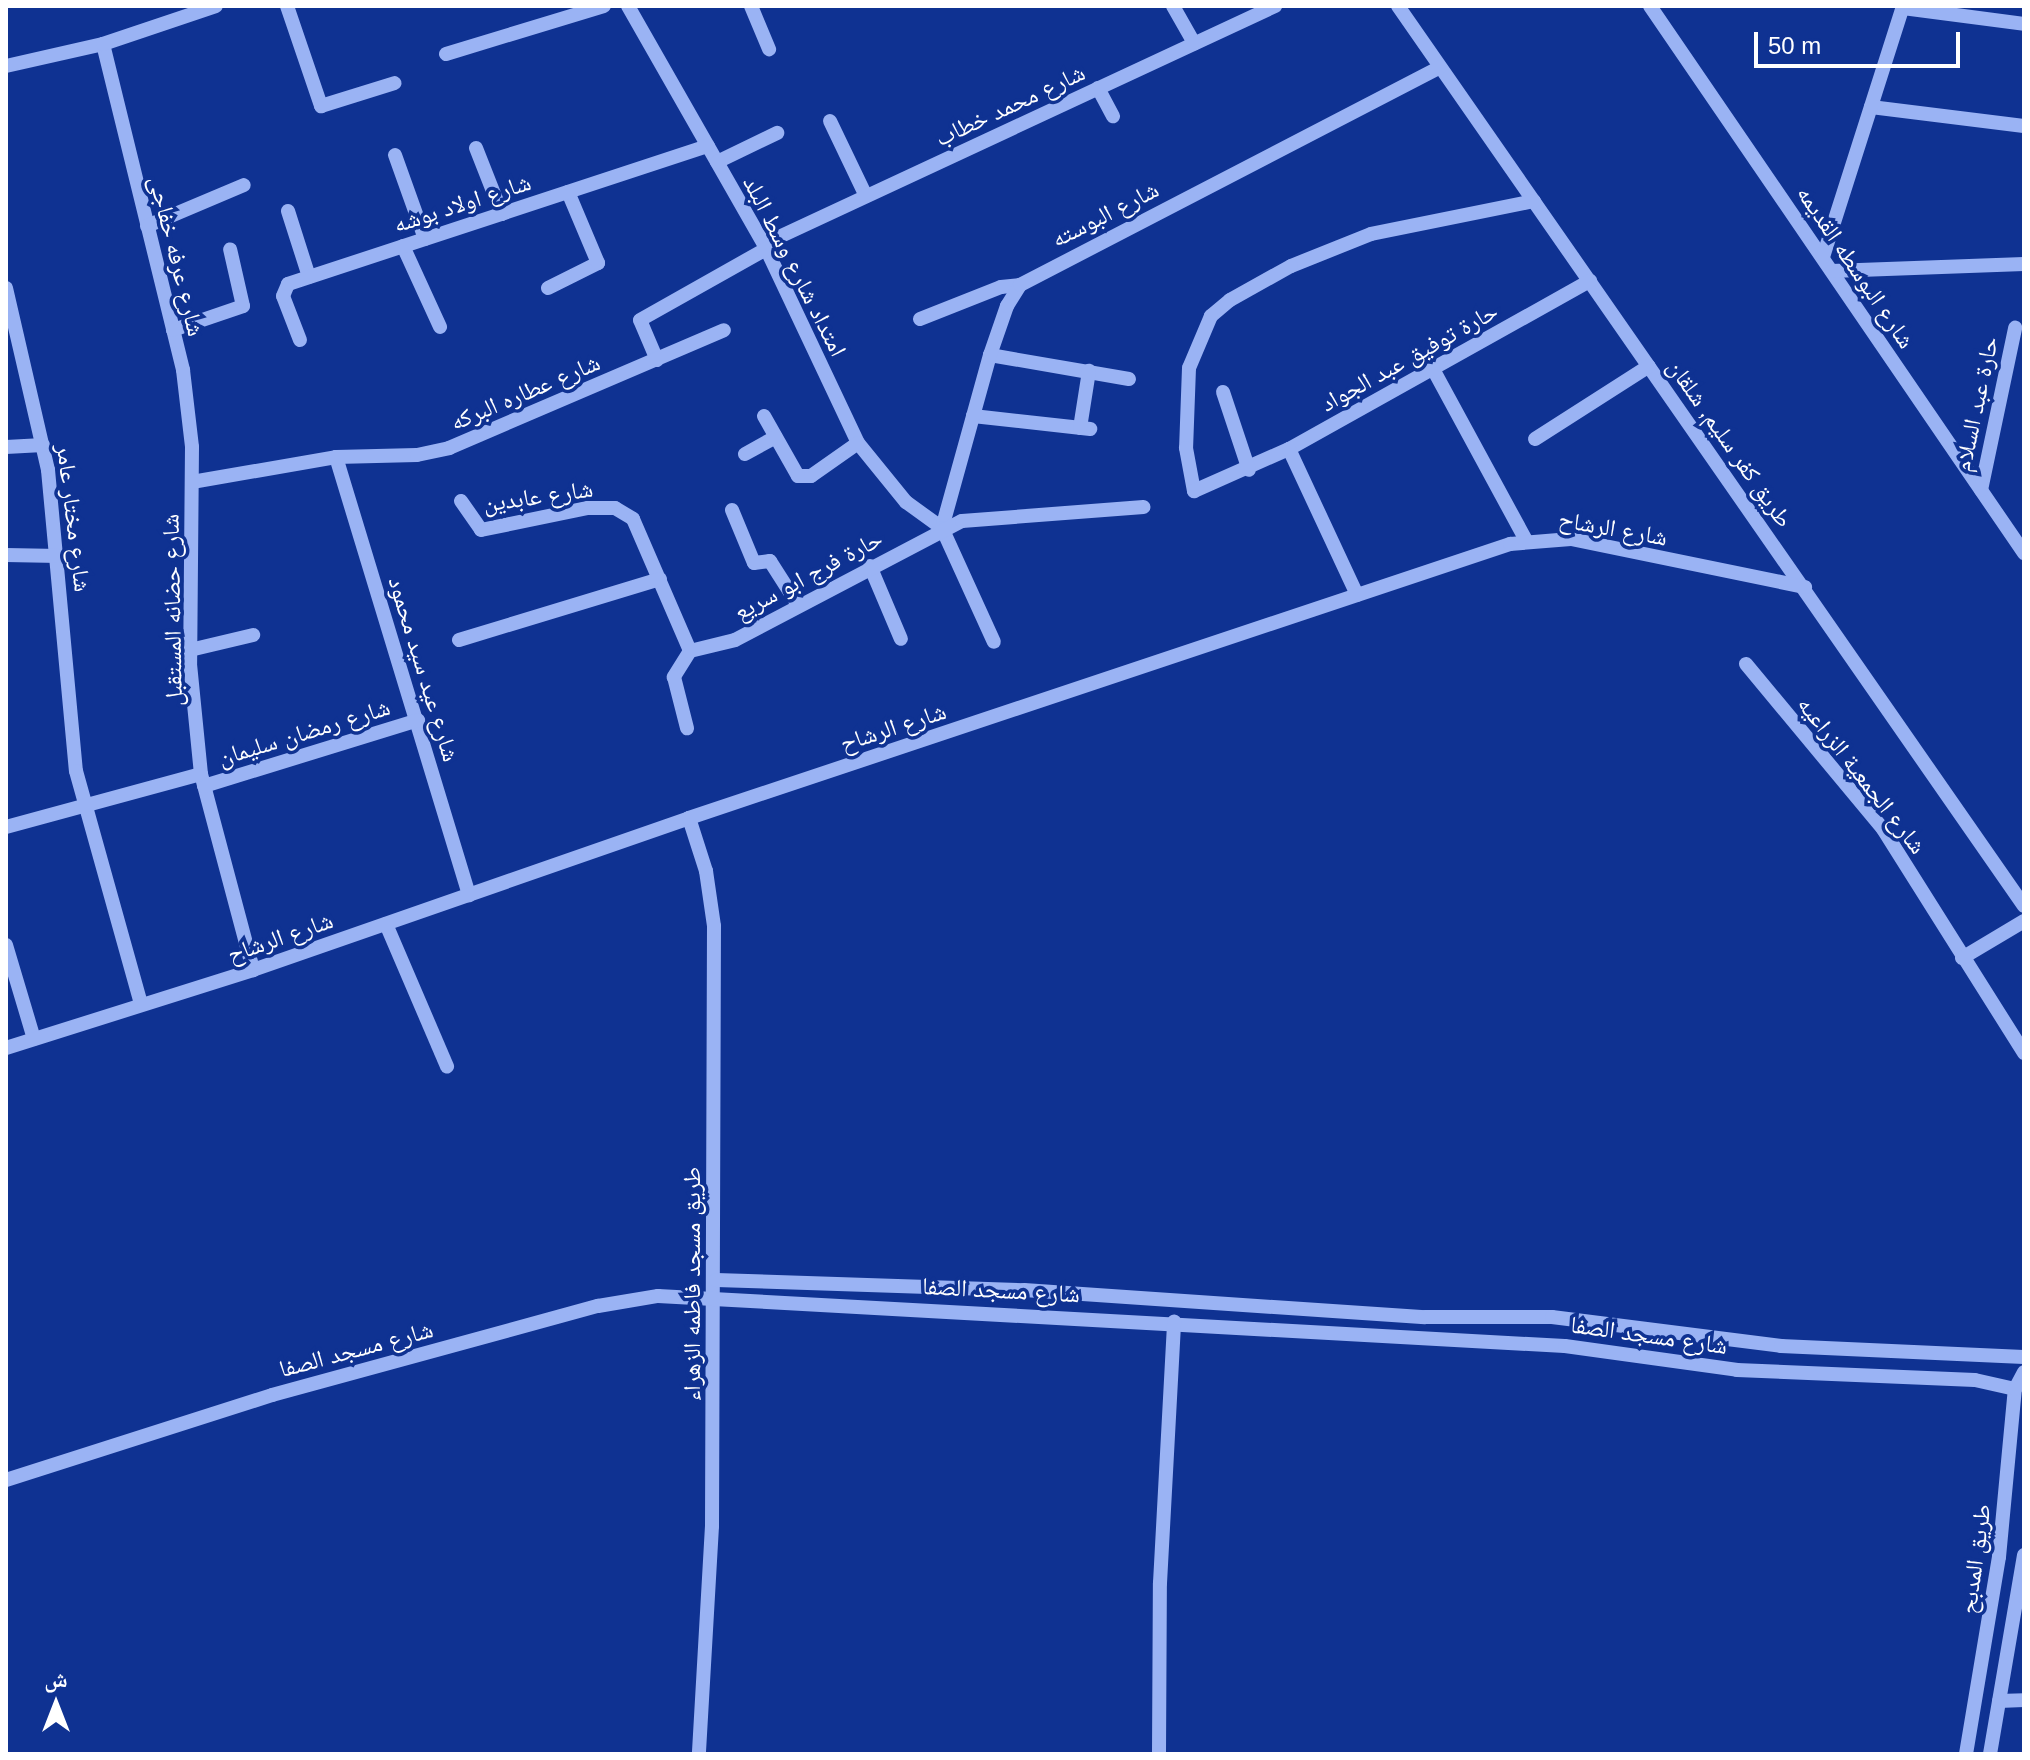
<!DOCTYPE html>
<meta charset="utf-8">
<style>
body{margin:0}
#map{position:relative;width:2030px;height:1760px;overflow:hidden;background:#0f3292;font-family:Helvetica,"Noto Naskh Arabic",sans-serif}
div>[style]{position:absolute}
.minor>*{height:14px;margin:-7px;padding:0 7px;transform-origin:7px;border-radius:7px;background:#9ab3f4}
span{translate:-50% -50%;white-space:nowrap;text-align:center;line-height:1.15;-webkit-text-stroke:7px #0f3292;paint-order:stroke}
.street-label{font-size:24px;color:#fff}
.frame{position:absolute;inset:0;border:8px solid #fff;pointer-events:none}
.north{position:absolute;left:16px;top:1664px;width:80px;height:80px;-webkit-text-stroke:6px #0f3292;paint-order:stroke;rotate:0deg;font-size:22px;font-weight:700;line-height:32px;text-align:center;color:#fff}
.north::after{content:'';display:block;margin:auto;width:28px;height:36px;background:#fff;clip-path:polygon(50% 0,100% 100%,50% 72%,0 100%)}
.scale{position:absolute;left:1754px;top:32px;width:206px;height:36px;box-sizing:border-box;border:4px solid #fff;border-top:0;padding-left:10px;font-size:24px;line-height:28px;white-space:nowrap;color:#fff;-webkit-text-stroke:6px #0f3292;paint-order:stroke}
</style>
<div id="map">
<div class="minor">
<div style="left:287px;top:6px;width:106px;rotate:71.2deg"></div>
<div style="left:321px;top:106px;width:77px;rotate:-17.3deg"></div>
<div style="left:628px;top:6px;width:274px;rotate:60.3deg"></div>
<div style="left:764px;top:244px;width:220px;rotate:64.7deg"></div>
<div style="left:858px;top:443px;width:76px;rotate:50.9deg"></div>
<div style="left:906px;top:502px;width:44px;rotate:35.8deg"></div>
<div style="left:751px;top:6px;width:47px;rotate:67.3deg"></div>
<div style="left:1173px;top:6px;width:43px;rotate:60.4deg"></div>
<div style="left:1398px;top:6px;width:1096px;rotate:55.18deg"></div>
<div style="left:1650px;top:6px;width:663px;rotate:55.64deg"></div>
<div style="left:1903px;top:8px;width:122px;rotate:7.5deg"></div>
<div style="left:103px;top:44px;width:336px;rotate:76.2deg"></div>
<div style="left:183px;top:370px;width:78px;rotate:83.3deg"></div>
<div style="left:192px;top:447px;width:217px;rotate:90.5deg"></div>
<div style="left:190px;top:664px;width:111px;rotate:84.3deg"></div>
<div style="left:201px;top:774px;width:203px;rotate:75.1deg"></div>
<div style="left:446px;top:54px;width:165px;rotate:-16.9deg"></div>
<div style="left:6px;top:66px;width:99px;rotate:-12.8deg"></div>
<div style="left:103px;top:44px;width:119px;rotate:-18.6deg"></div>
<div style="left:1098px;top:88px;width:32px;rotate:62deg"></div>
<div style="left:1871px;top:107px;width:154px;rotate:7.1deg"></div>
<div style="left:830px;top:121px;width:83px;rotate:64.4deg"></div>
<div style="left:476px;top:148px;width:71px;rotate:68.5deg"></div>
<div style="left:395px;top:155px;width:89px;rotate:70.3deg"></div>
<div style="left:717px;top:162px;width:67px;rotate:-25.8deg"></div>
<div style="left:1534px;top:201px;width:166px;rotate:168.6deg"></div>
<div style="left:1371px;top:234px;width:86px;rotate:158.2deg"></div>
<div style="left:1291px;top:266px;width:70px;rotate:150.9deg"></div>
<div style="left:1230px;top:300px;width:25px;rotate:140deg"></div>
<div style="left:1211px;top:316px;width:56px;rotate:112.9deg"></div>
<div style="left:1189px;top:368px;width:80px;rotate:92.1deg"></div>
<div style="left:1186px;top:448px;width:44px;rotate:79.5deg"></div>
<div style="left:1194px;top:491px;width:104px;rotate:-23.9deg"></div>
<div style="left:1289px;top:449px;width:345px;rotate:-29.2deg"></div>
<div style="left:288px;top:211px;width:69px;rotate:72.3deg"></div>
<div style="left:147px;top:226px;width:105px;rotate:-22.9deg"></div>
<div style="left:764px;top:244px;width:564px;rotate:-24.97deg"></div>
<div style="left:403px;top:246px;width:89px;rotate:65.4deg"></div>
<div style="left:1823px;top:257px;width:263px;rotate:-72.3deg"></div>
<div style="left:1832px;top:271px;width:192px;rotate:-2.1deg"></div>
<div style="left:6px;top:288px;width:187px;rotate:77deg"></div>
<div style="left:48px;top:470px;width:302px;rotate:84.7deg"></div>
<div style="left:76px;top:771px;width:242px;rotate:74.4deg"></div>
<div style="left:548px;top:288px;width:56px;rotate:-26.6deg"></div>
<div style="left:598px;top:263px;width:77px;rotate:-112.9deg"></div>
<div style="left:920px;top:319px;width:87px;rotate:-21.6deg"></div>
<div style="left:1001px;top:287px;width:19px;rotate:-6deg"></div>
<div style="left:173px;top:330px;width:74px;rotate:-18.9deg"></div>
<div style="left:243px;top:306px;width:58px;rotate:-102.8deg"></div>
<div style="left:300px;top:340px;width:47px;rotate:-111.1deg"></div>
<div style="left:283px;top:296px;width:13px;rotate:-67deg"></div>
<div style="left:288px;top:284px;width:442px;rotate:-18.2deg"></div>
<div style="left:990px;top:355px;width:141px;rotate:9.8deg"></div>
<div style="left:657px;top:360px;width:43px;rotate:-113deg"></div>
<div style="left:640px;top:320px;width:145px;rotate:-29.4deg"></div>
<div style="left:1433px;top:369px;width:195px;rotate:61.5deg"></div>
<div style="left:1223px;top:392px;width:82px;rotate:71.6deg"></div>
<div style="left:764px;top:416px;width:69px;rotate:60.5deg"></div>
<div style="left:798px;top:476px;width:13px"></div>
<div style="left:811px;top:476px;width:57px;rotate:-35.1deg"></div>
<div style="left:973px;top:416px;width:118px;rotate:6.3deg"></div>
<div style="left:1080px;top:428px;width:58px;rotate:-81deg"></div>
<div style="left:1535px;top:439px;width:135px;rotate:-32.6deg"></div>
<div style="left:6px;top:447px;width:37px;rotate:-3deg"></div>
<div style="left:1289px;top:449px;width:161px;rotate:65deg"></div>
<div style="left:745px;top:454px;width:35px;rotate:-29deg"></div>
<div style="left:336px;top:457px;width:458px;rotate:73.1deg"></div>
<div style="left:192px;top:482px;width:146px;rotate:-9.8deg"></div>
<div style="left:336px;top:457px;width:81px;rotate:-1.4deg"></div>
<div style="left:417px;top:455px;width:33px;rotate:-12deg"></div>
<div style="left:449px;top:448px;width:299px;rotate:-23.2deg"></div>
<div style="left:1981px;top:490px;width:166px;rotate:-78.1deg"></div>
<div style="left:461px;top:501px;width:35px;rotate:55deg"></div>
<div style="left:481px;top:530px;width:108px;rotate:-11.7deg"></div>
<div style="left:587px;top:508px;width:28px"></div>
<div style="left:615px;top:508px;width:21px;rotate:31deg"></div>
<div style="left:633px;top:519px;width:144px;rotate:66.6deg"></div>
<div style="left:690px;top:651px;width:31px;rotate:122deg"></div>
<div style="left:674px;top:677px;width:53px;rotate:75.7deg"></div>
<div style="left:732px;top:510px;width:57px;rotate:67.5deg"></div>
<div style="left:754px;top:563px;width:16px;rotate:-7deg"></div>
<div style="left:770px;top:561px;width:52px;rotate:57.5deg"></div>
<div style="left:942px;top:528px;width:180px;rotate:-74.5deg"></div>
<div style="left:990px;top:355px;width:52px;rotate:-70.9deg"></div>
<div style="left:1007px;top:306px;width:25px;rotate:-58deg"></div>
<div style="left:1020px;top:285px;width:473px;rotate:-27.4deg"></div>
<div style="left:942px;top:528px;width:125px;rotate:65.5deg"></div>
<div style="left:6px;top:555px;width:53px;rotate:1.1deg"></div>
<div style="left:870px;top:566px;width:79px;rotate:67deg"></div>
<div style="left:459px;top:640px;width:210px;rotate:-16.9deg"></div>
<div style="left:190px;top:650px;width:65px;rotate:-13.4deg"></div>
<div style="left:690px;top:651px;width:46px;rotate:-13.7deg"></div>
<div style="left:735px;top:640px;width:256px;rotate:-27.7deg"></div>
<div style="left:962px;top:521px;width:182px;rotate:-4.4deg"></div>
<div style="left:1746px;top:664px;width:214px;rotate:50.3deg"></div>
<div style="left:1883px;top:829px;width:265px;rotate:57.8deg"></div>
<div style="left:204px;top:786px;width:224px;rotate:-17.1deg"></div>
<div style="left:689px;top:818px;width:56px;rotate:72.2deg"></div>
<div style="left:706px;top:871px;width:56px;rotate:81.7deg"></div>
<div style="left:714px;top:926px;width:600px;rotate:90.19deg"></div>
<div style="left:712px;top:1526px;width:228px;rotate:93.3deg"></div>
<div style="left:6px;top:827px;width:202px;rotate:-15.2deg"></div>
<div style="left:386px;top:924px;width:155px;rotate:66.8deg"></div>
<div style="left:6px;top:945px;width:98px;rotate:73.4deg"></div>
<div style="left:1962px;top:958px;width:72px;rotate:-30.8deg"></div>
<div style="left:6px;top:1048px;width:259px;rotate:-17.5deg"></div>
<div style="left:253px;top:970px;width:462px;rotate:-19.2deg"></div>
<div style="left:689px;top:818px;width:866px;rotate:-18.46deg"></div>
<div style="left:1510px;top:544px;width:61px;rotate:-4.7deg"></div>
<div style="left:1571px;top:539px;width:239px;rotate:11.6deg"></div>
<div style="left:716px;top:1280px;width:308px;rotate:1.9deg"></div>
<div style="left:1024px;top:1290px;width:402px;rotate:3.9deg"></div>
<div style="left:1425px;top:1317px;width:127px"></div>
<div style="left:1552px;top:1317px;width:231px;rotate:7.2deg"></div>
<div style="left:1781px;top:1346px;width:243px;rotate:2.6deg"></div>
<div style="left:6px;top:1480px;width:279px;rotate:-17.7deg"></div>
<div style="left:272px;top:1395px;width:338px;rotate:-15.3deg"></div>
<div style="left:598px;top:1306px;width:61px;rotate:-9.5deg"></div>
<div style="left:658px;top:1296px;width:908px;rotate:3.16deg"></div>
<div style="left:1565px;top:1346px;width:174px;rotate:7.9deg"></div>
<div style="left:1737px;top:1370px;width:238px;rotate:2.4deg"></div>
<div style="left:1975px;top:1380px;width:41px;rotate:12.7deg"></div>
<div style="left:1999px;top:1701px;width:25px;rotate:-2deg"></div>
<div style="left:1159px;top:1754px;width:171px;rotate:-89.7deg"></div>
<div style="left:1160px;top:1583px;width:262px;rotate:-86.9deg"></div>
<div style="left:1966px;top:1754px;width:200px;rotate:-80.5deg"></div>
<div style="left:1999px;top:1557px;width:169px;rotate:-84.6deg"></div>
<div style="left:2015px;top:1389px;width:19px;rotate:-62deg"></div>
<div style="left:1990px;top:1754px;width:202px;rotate:-80.3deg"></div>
</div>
<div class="street-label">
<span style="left:1010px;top:105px;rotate:-25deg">شارع محمد خطاب</span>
<span style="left:462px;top:203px;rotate:-18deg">شارع اولاد بوشه</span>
<span style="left:1105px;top:214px;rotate:-27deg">شارع البوسته</span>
<span style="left:177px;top:256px;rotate:76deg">شارع عرفه خفاجى</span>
<span style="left:795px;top:266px;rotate:63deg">امتداد شارع وسط البلد</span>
<span style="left:1856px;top:267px;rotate:56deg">شارع البوسطه القديمه</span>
<span style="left:1409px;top:357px;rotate:-29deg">حارة توفيق عبد الجواد</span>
<span style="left:525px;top:392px;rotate:-23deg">شارع عطاره البركه</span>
<span style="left:1976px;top:404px;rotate:-78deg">حارة عبد السلام</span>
<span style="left:1730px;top:443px;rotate:55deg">طريق كفر سليم, شلقان</span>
<span style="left:538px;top:496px;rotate:-8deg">شارع عابدين</span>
<span style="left:74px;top:518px;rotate:83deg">شارع مختار عامر</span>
<span style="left:1613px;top:528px;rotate:10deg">شارع الرشاح</span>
<span style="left:808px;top:575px;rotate:-28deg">حارة فرج ابو سريع</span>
<span style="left:172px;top:610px;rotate:-91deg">شارع حضانه المستقبل</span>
<span style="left:424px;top:669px;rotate:73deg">شارع عيد سيد محمود</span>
<span style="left:893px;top:727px;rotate:-18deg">شارع الرشاح</span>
<span style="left:304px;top:732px;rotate:-17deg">شارع رمضان سليمان</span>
<span style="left:1862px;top:775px;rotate:52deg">شارع الجمعية الزراعيه</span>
<span style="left:280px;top:937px;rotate:-19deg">شارع الرشاح</span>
<span style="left:692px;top:1284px;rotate:-90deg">طريق مسجد فاطمه الزهراء</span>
<span style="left:1001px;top:1290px;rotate:3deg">شارع مسجد الصفا</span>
<span style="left:1649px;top:1335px;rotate:8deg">شارع مسجد الصفا</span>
<span style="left:356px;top:1349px;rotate:-15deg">شارع مسجد الصفا</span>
<span style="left:1975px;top:1559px;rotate:-82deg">طريق المدبح</span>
</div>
<div class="frame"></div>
<div class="north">ش</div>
<div class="scale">50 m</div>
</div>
